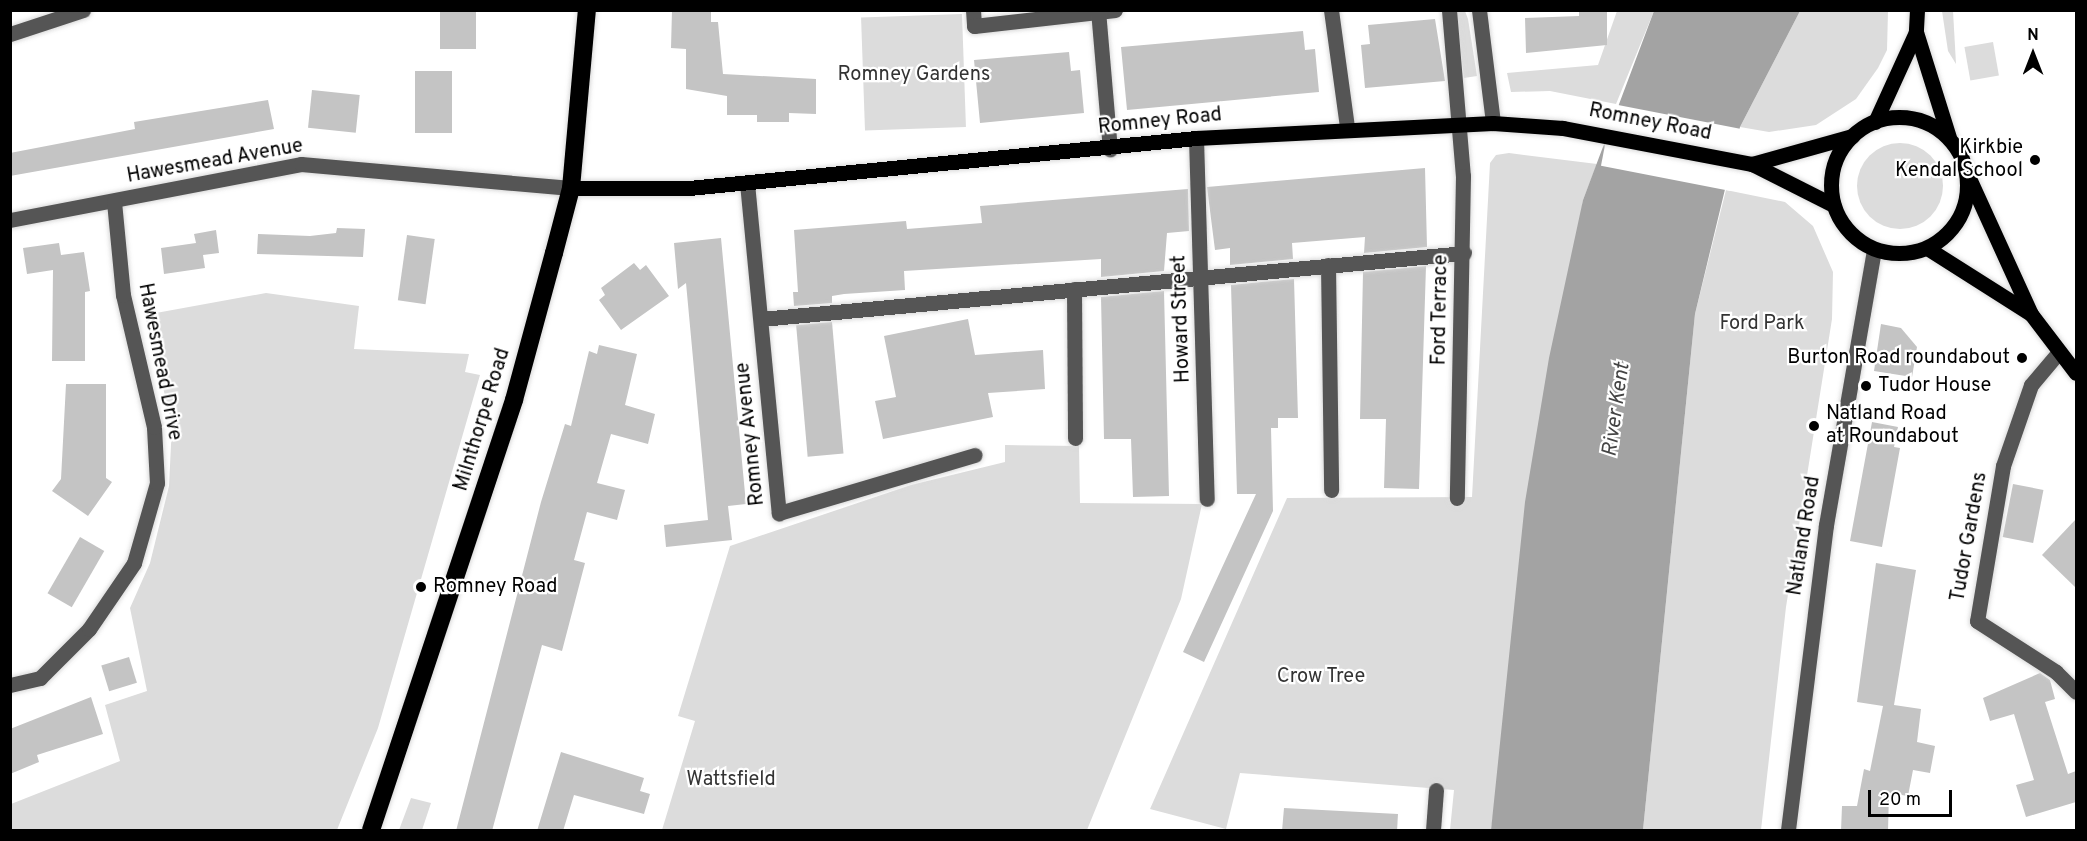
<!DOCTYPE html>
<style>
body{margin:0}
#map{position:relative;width:2087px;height:841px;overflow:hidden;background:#fff;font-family:Overpass,sans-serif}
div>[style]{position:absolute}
.green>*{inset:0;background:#dcdcdc;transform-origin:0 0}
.round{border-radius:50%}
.water>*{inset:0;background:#a3a3a3}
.pier>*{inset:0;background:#fff;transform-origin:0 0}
.building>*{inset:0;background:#c4c4c4;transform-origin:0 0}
.roads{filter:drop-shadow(0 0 2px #dbdbdb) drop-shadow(0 0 2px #dbdbdb)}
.minor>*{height:15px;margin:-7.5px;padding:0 7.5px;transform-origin:7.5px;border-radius:7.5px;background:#555}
.major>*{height:15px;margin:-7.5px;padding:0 7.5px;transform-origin:7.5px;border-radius:7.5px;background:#000}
.major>.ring{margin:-7.5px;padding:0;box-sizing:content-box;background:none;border:15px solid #000;border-radius:50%}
.highway>*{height:18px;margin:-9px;padding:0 9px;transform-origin:9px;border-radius:9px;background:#000}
.dots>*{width:16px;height:16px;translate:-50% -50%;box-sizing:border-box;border:3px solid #fff;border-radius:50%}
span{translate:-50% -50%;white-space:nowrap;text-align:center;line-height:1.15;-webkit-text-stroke:4.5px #fff;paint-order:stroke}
.park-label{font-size:20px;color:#333}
.street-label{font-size:20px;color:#000}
.poi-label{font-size:20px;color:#000}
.right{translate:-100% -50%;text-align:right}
.left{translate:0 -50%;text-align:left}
.water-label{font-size:21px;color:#444;font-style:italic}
.frame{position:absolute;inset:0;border:12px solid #000;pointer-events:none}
.north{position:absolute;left:2003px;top:24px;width:60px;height:60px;-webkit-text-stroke:4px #fff;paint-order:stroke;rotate:0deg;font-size:16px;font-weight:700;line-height:24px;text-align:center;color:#000}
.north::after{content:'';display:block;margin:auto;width:21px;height:27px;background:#000;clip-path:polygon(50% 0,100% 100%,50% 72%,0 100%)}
.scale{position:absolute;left:1868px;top:790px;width:84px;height:27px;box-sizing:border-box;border:3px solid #000;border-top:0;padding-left:8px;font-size:18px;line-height:21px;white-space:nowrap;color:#000;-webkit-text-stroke:4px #fff;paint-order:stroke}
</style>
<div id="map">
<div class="green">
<div style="clip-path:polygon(1456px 11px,1465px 11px,1468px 19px,1477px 76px,1464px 78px)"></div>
<div style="clip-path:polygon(1617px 11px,1654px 11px,1616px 104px,1550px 91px,1511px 92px,1507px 73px,1598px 65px)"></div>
<div style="clip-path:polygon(1800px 11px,1888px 11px,1887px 50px,1878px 68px,1856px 99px,1816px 125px,1769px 132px,1740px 127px)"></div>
<div style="clip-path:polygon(1942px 11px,1953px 11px,1956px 64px,1948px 51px)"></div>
<div style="left:962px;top:14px;width:113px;height:101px;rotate:88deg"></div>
<div style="left:1993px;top:42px;width:34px;height:29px;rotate:80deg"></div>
<div class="round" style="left:1857px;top:143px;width:86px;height:86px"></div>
<div style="clip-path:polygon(1509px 153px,1597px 164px,1583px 200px,1491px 830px,1450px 830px,1454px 790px,1240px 773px,1226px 829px,1150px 809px,1287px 498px,1472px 497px,1490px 163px,1496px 155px)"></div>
<div style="clip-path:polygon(1726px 190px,1785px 202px,1813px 226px,1833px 272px,1832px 319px,1786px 607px,1761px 830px,1643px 830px,1695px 314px)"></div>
<div style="clip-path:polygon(266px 293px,359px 306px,354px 349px,469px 354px,465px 372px,480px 375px,378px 728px,337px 830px,11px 830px,11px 804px,120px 761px,105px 705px,147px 691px,130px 608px,150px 563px,169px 486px,172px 424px,145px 315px)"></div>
<div style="clip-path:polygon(1005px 445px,1079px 446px,1080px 503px,1202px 504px,1181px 599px,1087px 830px,662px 830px,695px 721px,678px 716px,730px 546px,911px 485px,1005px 462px)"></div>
<div style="clip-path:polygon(411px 798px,431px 803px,422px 830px,399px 830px)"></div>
</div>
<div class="water">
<div style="clip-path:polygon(1654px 11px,1800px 11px,1740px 127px,1695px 314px,1643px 830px,1491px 830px,1525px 502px,1549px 358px,1583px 200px)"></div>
</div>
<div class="pier">
<div style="left:1613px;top:104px;width:132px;height:63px;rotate:11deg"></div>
</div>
<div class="building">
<div style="left:440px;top:10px;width:36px;height:39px"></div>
<div style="clip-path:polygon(672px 10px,711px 10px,711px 22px,718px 22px,723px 74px,816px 79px,816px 114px,789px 113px,789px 122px,757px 122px,757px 115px,727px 115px,727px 96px,686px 89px,686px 49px,671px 48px)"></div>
<div style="clip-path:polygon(1579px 11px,1607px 11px,1607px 45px,1526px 53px,1525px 18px,1579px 16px)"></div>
<div style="clip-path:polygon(1435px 19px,1445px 81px,1365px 88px,1361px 45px,1370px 44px,1368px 25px)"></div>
<div style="clip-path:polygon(1303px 31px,1305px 50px,1315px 49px,1319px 92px,1127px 110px,1121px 47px)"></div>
<div style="clip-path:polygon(1069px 52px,1071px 71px,1080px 70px,1084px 113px,980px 123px,974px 60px)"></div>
<div style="left:415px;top:71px;width:37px;height:62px"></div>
<div style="left:312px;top:90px;width:48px;height:38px;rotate:6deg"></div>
<div style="clip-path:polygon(268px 100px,274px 129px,10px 176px,10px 153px,135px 129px,134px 122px)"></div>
<div style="clip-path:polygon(1425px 168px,1427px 247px,1364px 253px,1365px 237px,1292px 243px,1293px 259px,1230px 265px,1230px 248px,1215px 250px,1207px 187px)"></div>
<div style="clip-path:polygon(1188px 189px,1189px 231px,1167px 233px,1164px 271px,1101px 277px,1101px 259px,904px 271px,905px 290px,844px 294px,832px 296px,832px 303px,794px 306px,793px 292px,798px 292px,794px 230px,906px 221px,907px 229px,982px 223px,980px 206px)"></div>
<div style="clip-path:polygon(337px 228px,365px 229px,363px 257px,257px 254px,258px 234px,310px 236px,336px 233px)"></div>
<div style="clip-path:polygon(216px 230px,219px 253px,203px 255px,205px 268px,164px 274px,161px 248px,196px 243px,194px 234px)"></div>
<div style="left:407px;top:235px;width:28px;height:66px;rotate:8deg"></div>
<div style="clip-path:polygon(721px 238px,746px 504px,728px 506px,732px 540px,666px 547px,664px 525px,708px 520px,686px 283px,678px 289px,674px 243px)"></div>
<div style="clip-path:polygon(59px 243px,61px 255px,84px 252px,90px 291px,85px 292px,85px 361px,52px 361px,53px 270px,27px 274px,23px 248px)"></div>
<div style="clip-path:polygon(634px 263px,640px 270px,646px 265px,669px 296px,621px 330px,599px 300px,605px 295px,601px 288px)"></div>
<div style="clip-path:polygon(1426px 266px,1419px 489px,1384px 488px,1386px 419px,1360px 419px,1363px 272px)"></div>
<div style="clip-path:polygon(1294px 279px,1298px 418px,1278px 418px,1278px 428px,1271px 428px,1273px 511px,1204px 662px,1183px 652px,1256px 494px,1237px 494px,1231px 285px)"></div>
<div style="clip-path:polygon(1164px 291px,1169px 496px,1133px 497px,1131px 439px,1104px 439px,1101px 297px)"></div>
<div style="clip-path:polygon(968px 319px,975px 355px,1043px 350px,1045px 389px,988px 393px,993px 417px,883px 439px,875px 401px,896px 397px,884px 336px)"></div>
<div style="left:832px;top:322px;width:132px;height:36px;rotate:85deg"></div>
<div style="clip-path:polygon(1881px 324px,1901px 328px,1917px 347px,1912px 377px,1874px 371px)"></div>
<div style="clip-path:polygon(599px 345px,637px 354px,625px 405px,655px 414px,648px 444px,611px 434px,597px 483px,625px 490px,617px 520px,587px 512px,574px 560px,585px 563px,562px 651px,542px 645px,492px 831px,456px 831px,541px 502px,565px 424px,571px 426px,589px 351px,597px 354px)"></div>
<div style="clip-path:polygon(66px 384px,106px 384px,106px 478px,112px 482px,88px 516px,52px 491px,61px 479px)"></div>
<div style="clip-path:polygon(1872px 422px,1898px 427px,1894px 447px,1900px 448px,1882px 547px,1850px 541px)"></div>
<div style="left:2013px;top:484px;width:31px;height:54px;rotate:11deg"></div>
<div style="clip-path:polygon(2076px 519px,2076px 588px,2042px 555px)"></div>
<div style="left:80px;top:537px;width:28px;height:65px;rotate:30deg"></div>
<div style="clip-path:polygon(1876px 563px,1916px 570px,1894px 705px,1921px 709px,1917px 742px,1935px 746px,1930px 773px,1913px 770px,1908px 796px,1889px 793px,1888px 831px,1841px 831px,1842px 806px,1857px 806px,1864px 769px,1870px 771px,1883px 706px,1857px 702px)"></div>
<div style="left:129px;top:657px;width:27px;height:29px;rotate:73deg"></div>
<div style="clip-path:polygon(2040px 673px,2050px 680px,2055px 699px,2045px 702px,2068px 774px,2076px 771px,2076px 802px,2026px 817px,2016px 785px,2034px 780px,2014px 714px,1990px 721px,1983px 698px)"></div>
<div style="clip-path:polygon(91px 697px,103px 734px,37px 755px,39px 762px,10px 774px,10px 729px)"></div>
<div style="clip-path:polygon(561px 752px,644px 778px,640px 791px,650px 794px,644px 814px,574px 795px,563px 831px,537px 831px)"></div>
<div style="clip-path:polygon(1284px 808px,1398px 814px,1397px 831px,1282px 831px)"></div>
</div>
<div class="roads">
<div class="minor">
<div style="left:973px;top:10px;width:16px;rotate:86deg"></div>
<div style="left:974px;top:26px;width:142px;rotate:-6.5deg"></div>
<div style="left:1098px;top:10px;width:140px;rotate:85.1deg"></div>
<div style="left:1331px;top:10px;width:118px;rotate:82.2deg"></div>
<div style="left:1449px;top:10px;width:167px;rotate:85.2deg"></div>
<div style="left:1463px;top:176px;width:322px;rotate:91.1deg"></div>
<div style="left:1479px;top:10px;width:114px;rotate:82.9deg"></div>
<div style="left:10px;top:34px;width:77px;rotate:-18.2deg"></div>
<div style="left:1196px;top:138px;width:361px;rotate:88.3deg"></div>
<div style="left:747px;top:183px;width:332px;rotate:84.5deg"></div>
<div style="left:779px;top:513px;width:204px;rotate:-16.5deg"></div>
<div style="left:10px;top:220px;width:296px;rotate:-10.9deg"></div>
<div style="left:301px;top:164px;width:271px;rotate:5.1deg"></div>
<div style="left:1328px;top:265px;width:225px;rotate:89.2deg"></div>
<div style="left:1074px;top:289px;width:149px;rotate:89.6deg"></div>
<div style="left:761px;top:319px;width:706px;rotate:-5.36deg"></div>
<div style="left:2058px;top:353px;width:42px;rotate:130.2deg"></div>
<div style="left:2031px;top:385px;width:86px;rotate:109.1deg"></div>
<div style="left:2003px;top:466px;width:157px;rotate:99.5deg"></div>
<div style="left:1977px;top:621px;width:94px;rotate:32.8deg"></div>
<div style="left:2056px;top:672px;width:28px;rotate:45deg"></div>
<div style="left:10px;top:685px;width:31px;rotate:-13deg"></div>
<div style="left:40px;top:678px;width:69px;rotate:-45deg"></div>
<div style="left:89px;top:629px;width:80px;rotate:-55.7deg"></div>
<div style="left:134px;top:563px;width:83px;rotate:-74deg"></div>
<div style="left:157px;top:483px;width:56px;rotate:-93.1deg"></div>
<div style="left:154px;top:427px;width:136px;rotate:-103.2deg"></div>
<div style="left:123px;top:295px;width:94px;rotate:-95.5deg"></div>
<div style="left:1433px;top:830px;width:40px;rotate:-85.7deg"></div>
<div style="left:1788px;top:830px;width:307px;rotate:-82.9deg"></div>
<div style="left:1826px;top:525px;width:280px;rotate:-80.1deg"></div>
</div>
<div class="major">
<div style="left:1917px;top:10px;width:22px;rotate:93deg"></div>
<div style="left:1916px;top:32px;width:110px;rotate:72.6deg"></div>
<div class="ring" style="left:1831px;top:117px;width:121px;height:121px"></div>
<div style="left:1875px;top:122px;width:99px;rotate:-65.5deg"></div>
<div style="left:1752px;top:164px;width:104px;rotate:-15.6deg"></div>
<div style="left:1969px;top:178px;width:149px;rotate:65.5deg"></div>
<div style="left:2031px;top:314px;width:74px;rotate:52.7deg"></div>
<div style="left:571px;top:188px;width:118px"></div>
<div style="left:689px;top:188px;width:509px;rotate:-5.63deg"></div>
<div style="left:1196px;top:138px;width:297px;rotate:-2.9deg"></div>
<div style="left:1493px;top:123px;width:70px;rotate:4.1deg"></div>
<div style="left:1563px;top:128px;width:192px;rotate:10.8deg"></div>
<div style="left:1752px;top:164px;width:91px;rotate:26.8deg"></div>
<div style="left:1927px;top:248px;width:123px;rotate:32.4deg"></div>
</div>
<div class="highway">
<div style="left:371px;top:830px;width:453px;rotate:-71.6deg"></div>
<div style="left:514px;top:400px;width:152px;rotate:-74.8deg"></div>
<div style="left:554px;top:253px;width:67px;rotate:-75.3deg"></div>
<div style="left:571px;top:188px;width:179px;rotate:-84.9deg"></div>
</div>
</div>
<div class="dots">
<div style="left:2035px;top:160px;background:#000"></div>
<div style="left:2022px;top:358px;background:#000"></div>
<div style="left:1866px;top:386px;background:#000"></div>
<div style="left:1814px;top:426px;background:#000"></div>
<div style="left:421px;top:587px;background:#000"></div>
</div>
<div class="park-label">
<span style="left:914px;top:75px">Romney Gardens</span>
<span style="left:1762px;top:324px">Ford Park</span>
<span style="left:1321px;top:677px">Crow Tree</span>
<span style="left:731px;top:780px">Wattsfield</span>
</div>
<div class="street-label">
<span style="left:1160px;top:122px;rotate:-6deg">Romney Road</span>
<span style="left:1650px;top:123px;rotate:11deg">Romney Road</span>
<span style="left:215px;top:162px;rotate:-10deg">Hawesmead Avenue</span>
<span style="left:1441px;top:310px;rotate:-89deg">Ford Terrace</span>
<span style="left:1182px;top:319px;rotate:-92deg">Howard Street</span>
<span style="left:159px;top:362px;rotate:79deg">Hawesmead Drive</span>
<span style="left:483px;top:420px;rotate:-73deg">Milnthorpe Road</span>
<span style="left:751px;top:434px;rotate:-96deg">Romney Avenue</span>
<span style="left:1805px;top:536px;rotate:-81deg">Natland Road</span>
<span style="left:1970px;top:537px;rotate:-80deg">Tudor Gardens</span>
</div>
<div class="poi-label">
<span class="right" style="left:2023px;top:160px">Kirkbie<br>Kendal School</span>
<span class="right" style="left:2010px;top:358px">Burton Road roundabout</span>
<span class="left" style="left:1878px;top:386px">Tudor House</span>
<span class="left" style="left:1826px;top:426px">Natland Road<br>at Roundabout</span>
<span class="left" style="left:433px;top:587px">Romney Road</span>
</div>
<div class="water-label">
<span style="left:1617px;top:410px;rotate:-82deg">River Kent</span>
</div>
<div class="frame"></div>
<div class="north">N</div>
<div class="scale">20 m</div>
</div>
